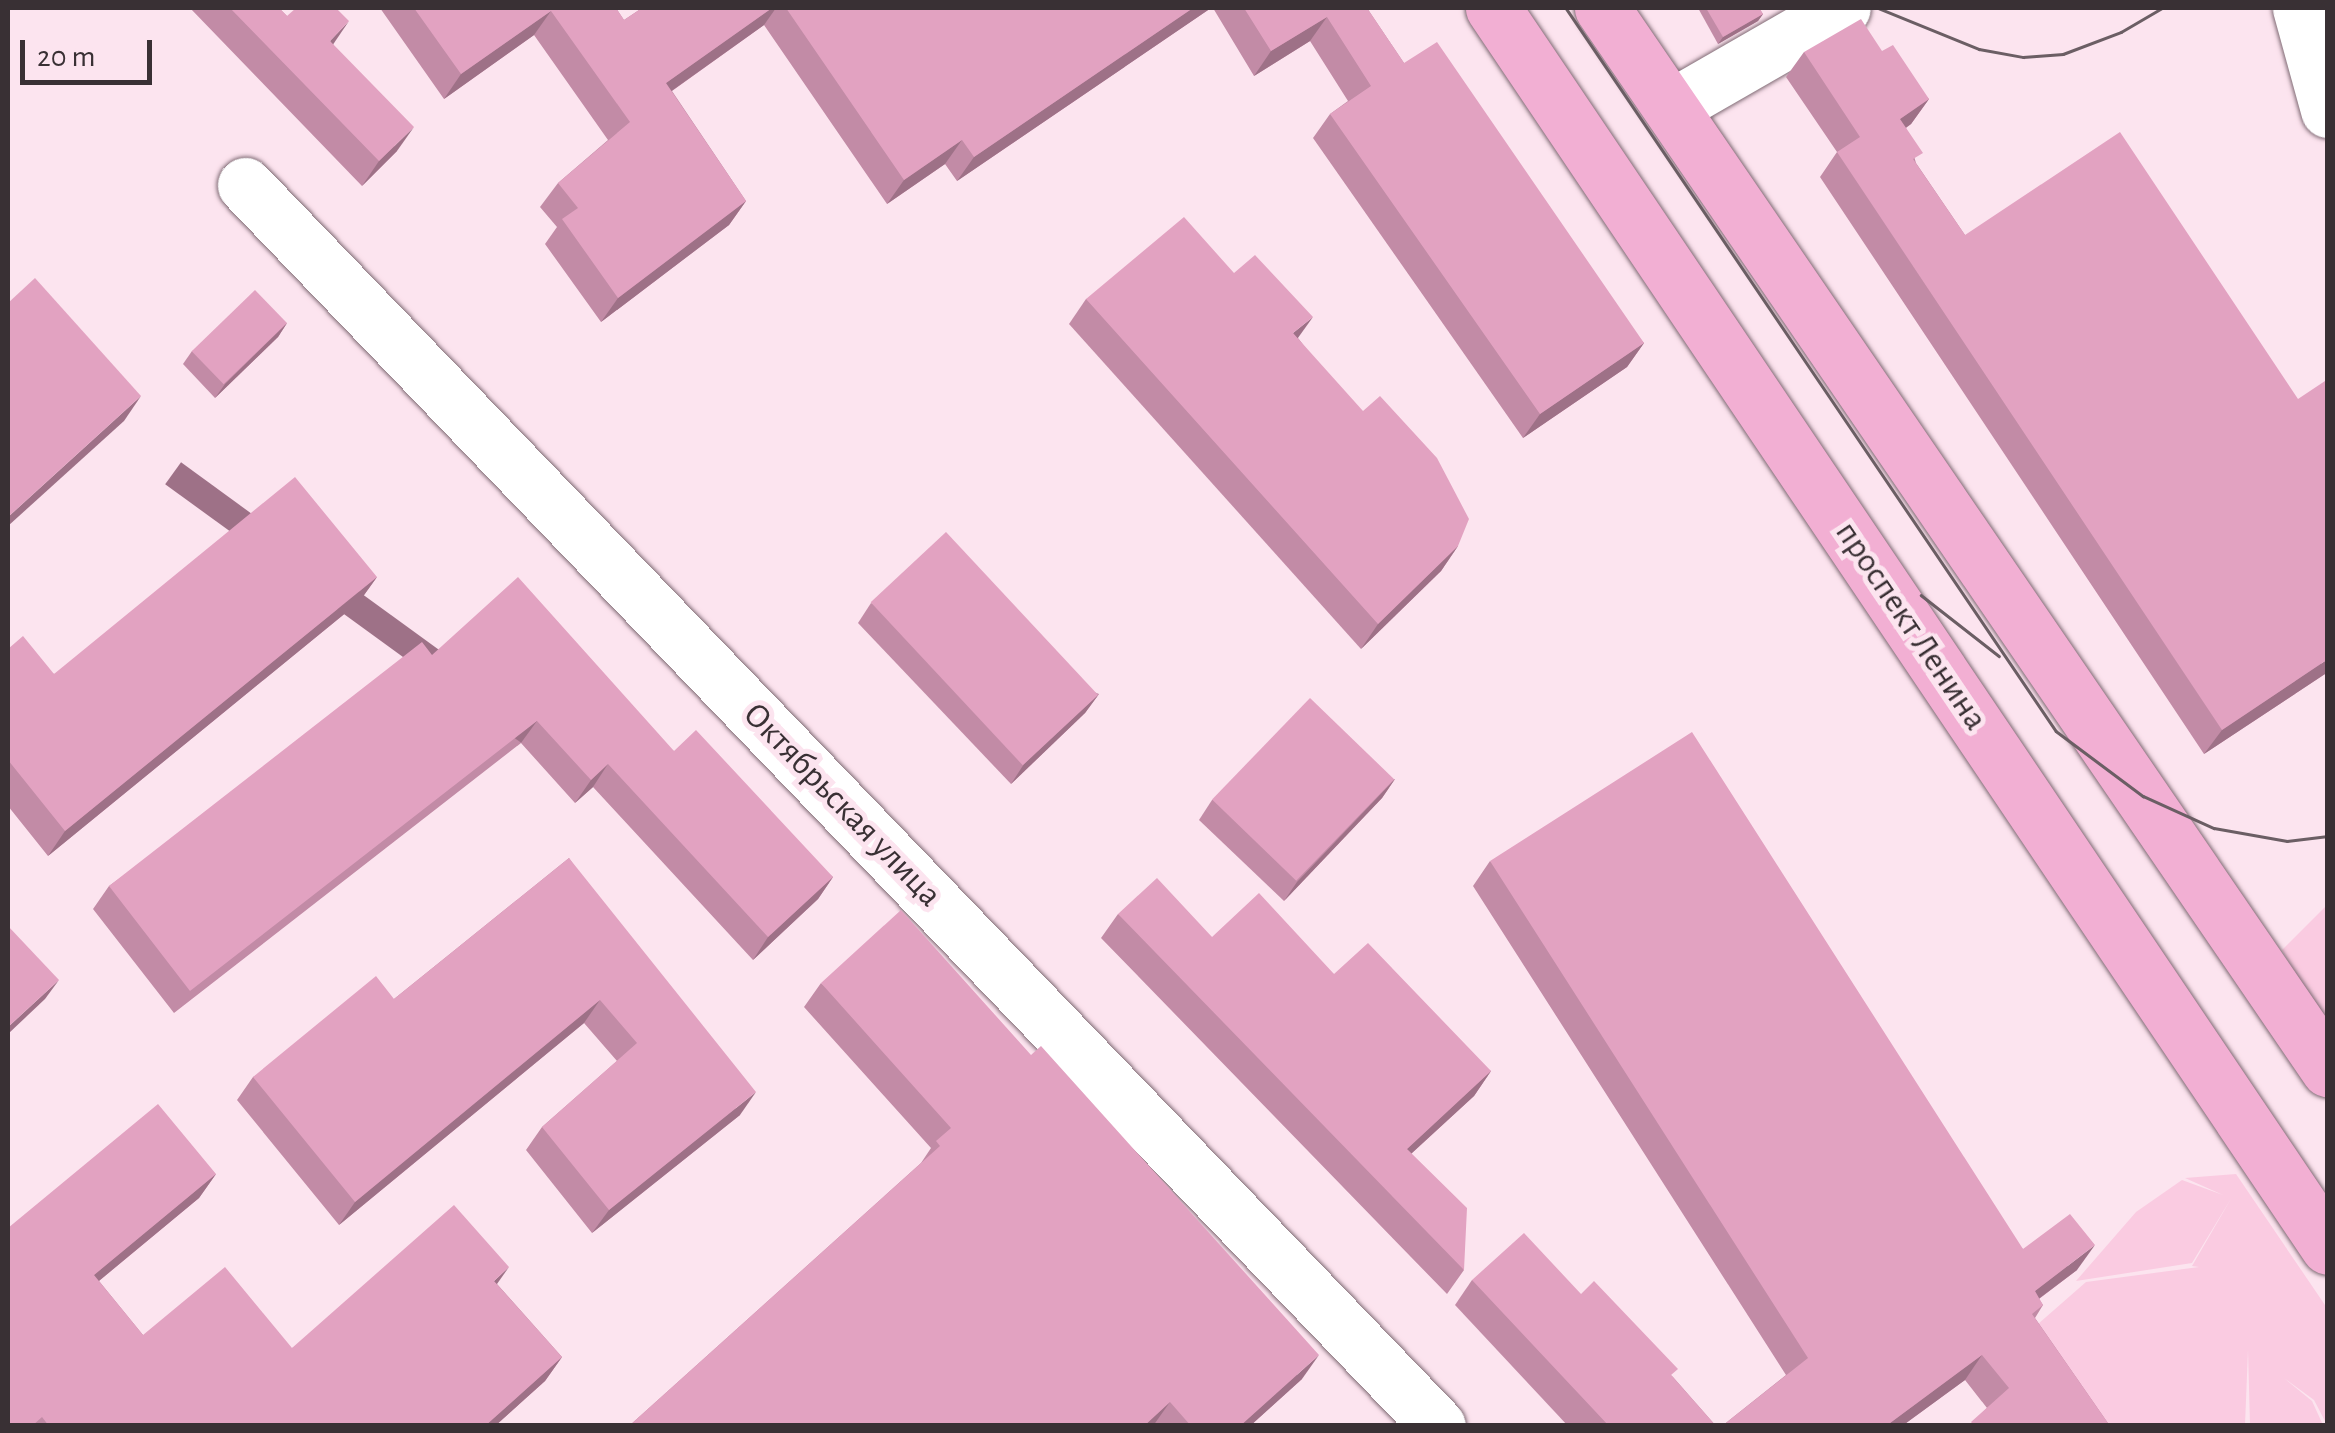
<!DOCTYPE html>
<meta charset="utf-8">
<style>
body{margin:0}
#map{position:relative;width:2335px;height:1433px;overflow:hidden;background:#fce4ef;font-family:"Alegreya Sans",sans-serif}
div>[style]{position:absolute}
.green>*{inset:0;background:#facbe1}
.roads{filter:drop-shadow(0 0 2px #806b75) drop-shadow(0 0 2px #806b75)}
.minor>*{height:55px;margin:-27.5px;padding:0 27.5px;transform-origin:27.5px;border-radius:27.5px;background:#fff}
.major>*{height:55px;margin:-27.5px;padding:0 27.5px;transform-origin:27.5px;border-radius:27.5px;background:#f2afd3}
.tram>*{height:2.5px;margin:-1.25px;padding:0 1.25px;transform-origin:1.25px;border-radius:1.25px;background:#6b5e64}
.wall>*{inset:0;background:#c28ba6}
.shaded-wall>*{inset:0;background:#9e7187;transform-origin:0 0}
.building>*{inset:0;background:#e2a2c1;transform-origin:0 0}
span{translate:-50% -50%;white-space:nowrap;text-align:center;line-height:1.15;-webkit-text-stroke:10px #fce4ef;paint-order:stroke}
.street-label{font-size:35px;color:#393034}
.frame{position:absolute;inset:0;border:10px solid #393034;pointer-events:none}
.scale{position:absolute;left:20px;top:40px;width:132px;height:45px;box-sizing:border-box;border:5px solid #393034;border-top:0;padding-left:12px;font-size:30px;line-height:35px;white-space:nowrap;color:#393034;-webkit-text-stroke:8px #fce4ef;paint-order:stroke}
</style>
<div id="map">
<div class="green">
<div style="clip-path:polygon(2327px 905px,2327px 1028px,2282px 950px)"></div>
<div style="clip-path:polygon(2236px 1174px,2327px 1308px,2327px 1425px,2314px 1400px,2284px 1378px,2312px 1401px,2323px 1425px,2250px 1425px,2248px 1350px,2245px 1425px,2084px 1425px,2023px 1337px,2086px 1282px,2199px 1267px,2192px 1266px,2232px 1197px,2192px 1263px,2076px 1281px,2136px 1212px,2182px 1180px,2223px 1195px,2185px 1178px)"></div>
</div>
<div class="roads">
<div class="minor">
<div style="left:2300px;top:8px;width:106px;rotate:74.6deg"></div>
<div style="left:1671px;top:107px;width:198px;rotate:-29.9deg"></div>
<div style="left:245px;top:185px;width:1721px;rotate:46.13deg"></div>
</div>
<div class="major">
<div style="left:1493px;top:8px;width:1494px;rotate:56.02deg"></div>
<div style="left:1602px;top:8px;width:1286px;rotate:55.62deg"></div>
</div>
</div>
<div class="tram">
<div style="left:1566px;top:8px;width:873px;rotate:55.87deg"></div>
<div style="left:2056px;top:731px;width:109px;rotate:36.8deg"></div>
<div style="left:2143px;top:796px;width:78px;rotate:24.3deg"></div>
<div style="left:2214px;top:828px;width:74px;rotate:10.1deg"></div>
<div style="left:2287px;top:841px;width:41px;rotate:-7deg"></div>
<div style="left:1878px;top:8px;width:109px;rotate:22.1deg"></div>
<div style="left:1979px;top:49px;width:45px;rotate:10.3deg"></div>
<div style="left:2023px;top:57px;width:40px;rotate:-4.3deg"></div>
<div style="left:2063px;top:54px;width:62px;rotate:-20.8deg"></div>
<div style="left:2121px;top:32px;width:48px;rotate:-30.3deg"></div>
<div style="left:1921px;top:595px;width:99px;rotate:38deg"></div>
</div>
<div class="wall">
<div style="clip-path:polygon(190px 8px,279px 8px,287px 16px,333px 44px,397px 151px,362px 186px)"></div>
<div style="clip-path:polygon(380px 8px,616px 8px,624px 20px,642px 8px,1211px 8px,957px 181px,945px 164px,887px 204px,764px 25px,672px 91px,746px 201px,729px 225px,601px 322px,545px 244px,557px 227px,540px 207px,558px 183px,608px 140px,534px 35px,444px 99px)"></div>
<div style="clip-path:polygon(1213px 8px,1367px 8px,1404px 63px,1644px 343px,1627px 367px,1523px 438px,1313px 138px,1330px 114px,1348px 101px,1310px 41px,1254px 76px)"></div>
<div style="clip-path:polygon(1698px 8px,1759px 8px,1763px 14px,1758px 21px,1718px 44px)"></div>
<div style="clip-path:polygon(1882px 51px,1929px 99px,1911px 124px,1906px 128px,1916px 163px,1965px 235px,2328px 672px,2204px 754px,1820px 177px,1837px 152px,1786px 77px,1804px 52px)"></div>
<div style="clip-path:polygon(1234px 273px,1298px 338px,1458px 546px,1441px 571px,1361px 649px,1069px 324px,1086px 299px)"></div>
<div style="clip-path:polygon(287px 323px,278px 337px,215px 398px,183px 364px,192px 351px)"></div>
<div style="clip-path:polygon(377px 577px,359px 602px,48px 856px,8px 806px,8px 649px,54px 674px)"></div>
<div style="clip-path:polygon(871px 603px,1099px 694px,1085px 713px,1011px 784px,858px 623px)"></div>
<div style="clip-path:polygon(432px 655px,674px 751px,833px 877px,818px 899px,753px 960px,593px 787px,575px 803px,521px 743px,174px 1013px,93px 909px,109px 886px)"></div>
<div style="clip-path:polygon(1395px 779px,1382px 798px,1284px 901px,1199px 820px,1212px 800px)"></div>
<div style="clip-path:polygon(569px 858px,740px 1115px,592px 1233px,526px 1150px,542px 1127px,617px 1061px,584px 1023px,339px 1225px,237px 1100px,253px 1077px,394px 999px)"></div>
<div style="clip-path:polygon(1490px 861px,2023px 1249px,2077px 1270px,2039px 1299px,2043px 1305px,2035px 1318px,2110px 1426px,1969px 1426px,1987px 1408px,1965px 1380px,1902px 1426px,1722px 1426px,1786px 1375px,1473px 886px)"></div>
<div style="clip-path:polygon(1118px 914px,1212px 937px,1334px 974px,1491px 1071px,1474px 1096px,1411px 1154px,1464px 1270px,1447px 1294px,1101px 938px)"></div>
<div style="clip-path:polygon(821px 983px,1302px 1379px,1250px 1426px,629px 1426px,921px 1163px,931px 1148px,804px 1007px)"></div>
<div style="clip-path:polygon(216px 1174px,199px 1198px,99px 1281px,143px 1335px,292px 1348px,497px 1284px,562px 1357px,545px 1381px,495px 1426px,8px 1426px,8px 1228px)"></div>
<div style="clip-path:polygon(1472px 1280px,1581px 1294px,1673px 1377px,1716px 1426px,1568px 1426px,1455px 1305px)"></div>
</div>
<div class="shaded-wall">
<div style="clip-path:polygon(772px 8px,776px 8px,764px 25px,649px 107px,666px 83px)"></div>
<div style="clip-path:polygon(1193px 8px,1211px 8px,957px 181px,974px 157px)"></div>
<div style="clip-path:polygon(551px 11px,534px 35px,444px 99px,461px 74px)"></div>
<div style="clip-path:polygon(1763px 14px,1758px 21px,1718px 44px,1723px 37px)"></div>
<div style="clip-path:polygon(1327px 17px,1310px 41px,1254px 76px,1271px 51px)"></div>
<div style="clip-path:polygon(349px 21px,332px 46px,330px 41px)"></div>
<div style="clip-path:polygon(1929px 99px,1911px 124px,1882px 144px,1900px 119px)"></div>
<div style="clip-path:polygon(414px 127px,397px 151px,362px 186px,379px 161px)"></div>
<div style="clip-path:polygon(962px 140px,945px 164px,887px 204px,904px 180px)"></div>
<div style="clip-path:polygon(746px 201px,729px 225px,601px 322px,618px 298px)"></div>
<div style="clip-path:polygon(1313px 317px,1295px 342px,1293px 333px)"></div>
<div style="clip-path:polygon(287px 323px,278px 337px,215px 398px,225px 384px)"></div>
<div style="clip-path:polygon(1644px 343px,1627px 367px,1523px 438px,1540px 414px)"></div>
<div style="clip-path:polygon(141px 396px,124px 421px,8px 526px,8px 517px)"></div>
<div style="clip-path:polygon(1458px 546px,1441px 571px,1361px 649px,1378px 624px)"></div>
<div style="clip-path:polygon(377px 577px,359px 602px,48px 856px,65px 831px)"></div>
<div style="clip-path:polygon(2328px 659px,2328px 672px,2204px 754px,2222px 730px)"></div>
<div style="clip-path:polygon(1099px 694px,1085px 713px,1011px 784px,1024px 764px)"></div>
<div style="left:537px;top:721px;width:27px;height:440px;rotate:126deg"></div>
<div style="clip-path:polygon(608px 764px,593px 787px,575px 803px,591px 780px)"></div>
<div style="clip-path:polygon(1395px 779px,1382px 798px,1284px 901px,1297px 882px)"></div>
<div style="clip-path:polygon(833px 877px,818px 899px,753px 960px,768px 937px)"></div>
<div style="clip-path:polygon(59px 980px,45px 999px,8px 1034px,8px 1027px)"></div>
<div style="clip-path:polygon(600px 1000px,584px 1023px,339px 1225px,355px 1202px)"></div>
<div style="clip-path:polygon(1491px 1071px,1474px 1096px,1389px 1174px,1407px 1149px)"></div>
<div style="clip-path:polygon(756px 1092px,740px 1115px,592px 1233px,609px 1210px)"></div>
<div style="clip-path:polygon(216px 1174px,199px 1198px,77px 1299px,94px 1275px)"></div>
<div style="clip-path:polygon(2095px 1245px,2077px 1270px,2017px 1315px,2035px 1291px)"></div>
<div style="clip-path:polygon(509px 1267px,492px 1291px,494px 1281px)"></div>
<div style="clip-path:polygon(1319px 1355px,1302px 1379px,1250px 1426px,1240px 1426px)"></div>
<div style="clip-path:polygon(1982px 1355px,1965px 1380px,1902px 1426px,1886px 1426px)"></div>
<div style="clip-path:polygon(562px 1357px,545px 1381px,495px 1426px,485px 1426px)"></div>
<div style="clip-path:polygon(1170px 1402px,1153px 1426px,1144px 1426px)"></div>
</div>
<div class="building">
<div style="clip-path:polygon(230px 8px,279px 8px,287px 16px,296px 8px,336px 8px,349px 21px,330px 41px,414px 127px,379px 161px)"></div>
<div style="clip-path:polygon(414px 8px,616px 8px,624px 20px,642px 8px,772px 8px,666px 83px,746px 201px,618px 298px,562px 219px,578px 208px,558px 183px,630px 122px,551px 11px,461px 74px)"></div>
<div style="clip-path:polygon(786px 8px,1193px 8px,974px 157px,962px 140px,904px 180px)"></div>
<div style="clip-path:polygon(1244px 8px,1367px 8px,1404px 63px,1437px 42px,1644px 343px,1540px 414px,1330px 114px,1371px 86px,1327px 17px,1271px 51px)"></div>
<div style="clip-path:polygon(1706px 8px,1759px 8px,1763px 14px,1723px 37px)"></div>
<div style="clip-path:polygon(1861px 19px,1882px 51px,1893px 45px,1929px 99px,1900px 119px,1923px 153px,1913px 159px,1965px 235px,2120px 132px,2298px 399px,2328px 379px,2328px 659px,2222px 730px,1837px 152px,1860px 137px,1804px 52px)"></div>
<div style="clip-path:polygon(1184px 217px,1234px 273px,1255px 255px,1313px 317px,1293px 333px,1363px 411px,1380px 396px,1437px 458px,1469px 519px,1458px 546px,1378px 624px,1086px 299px)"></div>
<div style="clip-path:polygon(35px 278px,141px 396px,8px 517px,8px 303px)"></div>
<div style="left:255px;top:290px;width:46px;height:88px;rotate:46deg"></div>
<div style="clip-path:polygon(295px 477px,377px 577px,65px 831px,8px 760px,8px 649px,23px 636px,54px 674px)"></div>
<div style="left:946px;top:532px;width:223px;height:103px;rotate:47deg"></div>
<div style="clip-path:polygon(518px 577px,674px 751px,696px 730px,833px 877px,768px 937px,608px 764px,591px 780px,537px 721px,190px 991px,109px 886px,422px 642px,432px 655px)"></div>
<div style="left:1310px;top:698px;width:117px;height:141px;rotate:44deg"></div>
<div style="clip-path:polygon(1692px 732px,2023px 1249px,2070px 1214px,2095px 1245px,2035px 1291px,2043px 1305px,2032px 1314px,2110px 1426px,1974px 1426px,1971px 1422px,2009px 1388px,1982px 1355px,1886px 1426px,1722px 1426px,1808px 1358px,1490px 861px)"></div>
<div style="clip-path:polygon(569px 858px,756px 1092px,609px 1210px,542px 1127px,637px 1043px,600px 1000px,355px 1202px,253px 1077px,376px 976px,394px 999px)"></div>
<div style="clip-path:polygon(1157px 878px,1212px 937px,1259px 893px,1334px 974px,1368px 943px,1491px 1071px,1407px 1149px,1467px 1208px,1464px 1270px,1118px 914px)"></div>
<div style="clip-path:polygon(901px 910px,1031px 1055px,1041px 1046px,1319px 1355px,1240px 1426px,1191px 1426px,1170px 1402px,1144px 1426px,629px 1426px,940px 1146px,936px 1141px,951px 1128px,821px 983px)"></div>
<div style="clip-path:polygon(8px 926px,59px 980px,8px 1027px)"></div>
<div style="clip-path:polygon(158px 1104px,216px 1174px,94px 1275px,143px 1335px,225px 1267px,292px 1348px,454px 1205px,509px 1267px,494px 1281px,562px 1357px,485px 1426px,49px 1426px,42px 1417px,32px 1426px,8px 1426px,8px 1228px)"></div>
<div style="clip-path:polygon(1524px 1233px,1581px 1294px,1594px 1281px,1678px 1369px,1671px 1375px,1716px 1426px,1609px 1426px,1472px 1280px)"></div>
</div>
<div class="street-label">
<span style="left:1911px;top:626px;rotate:56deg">проспект Ленина</span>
<span style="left:842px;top:805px;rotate:46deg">Октябрьская улица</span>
</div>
<div class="frame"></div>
<div class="scale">20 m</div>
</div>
